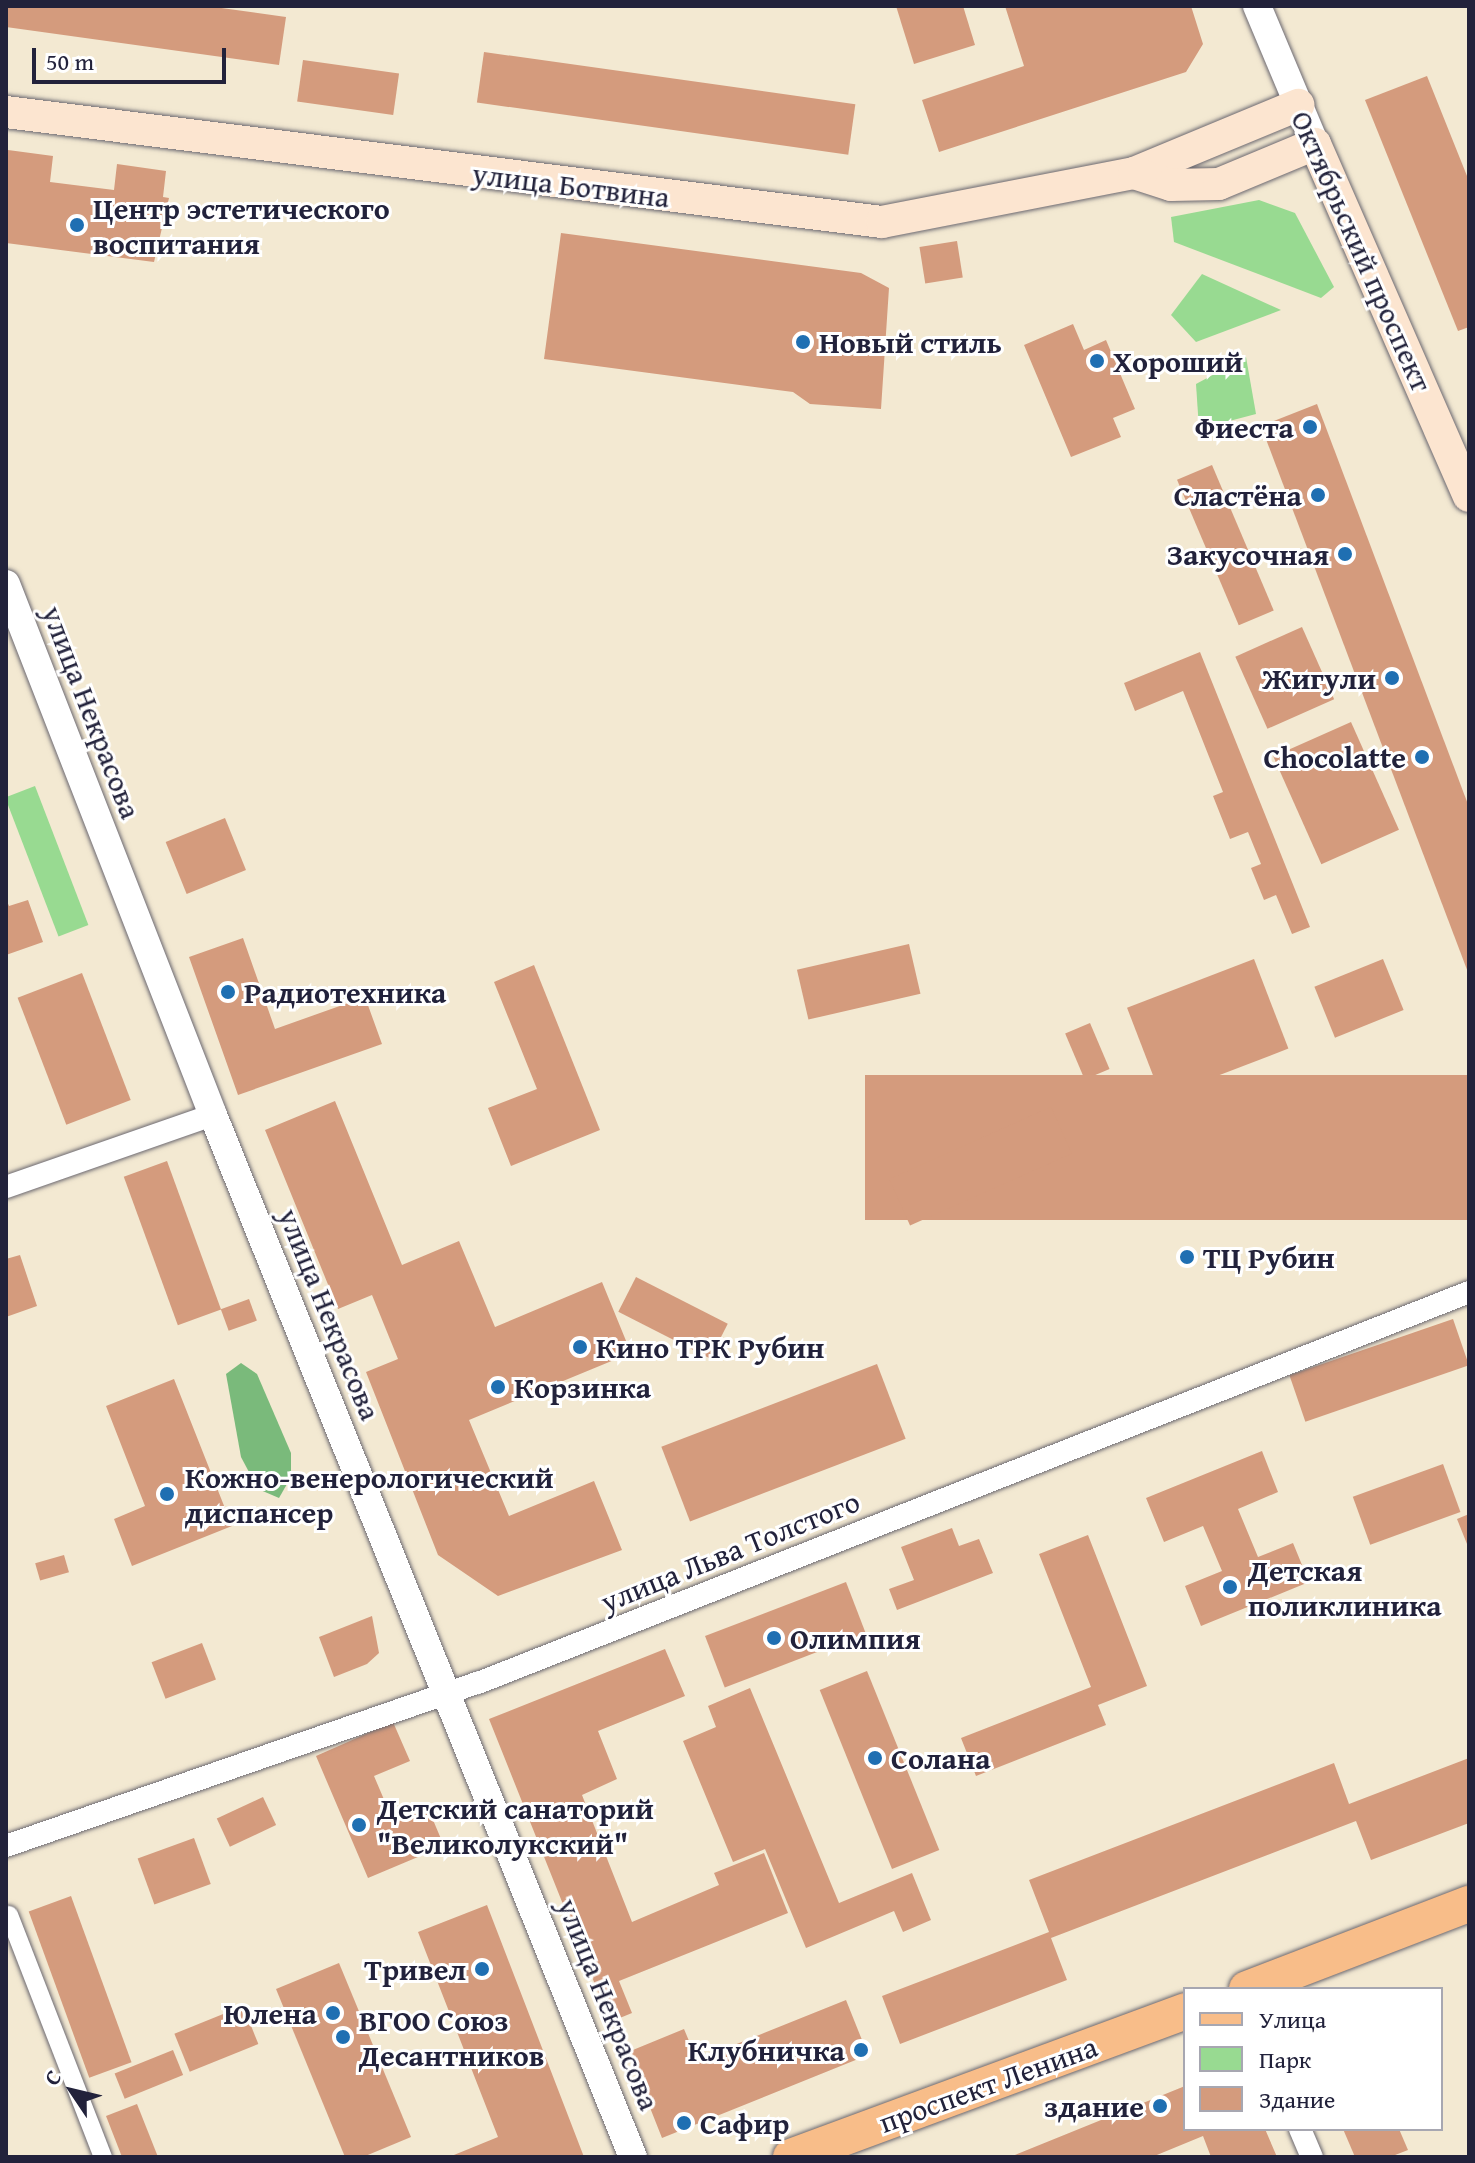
<!DOCTYPE html>
<meta charset="utf-8">
<style>
body{margin:0}
#map{position:relative;width:1475px;height:2163px;overflow:hidden;background:#f3e9d2;font-family:"Gentium Book Plus",serif}
div>[style]{position:absolute}
.green>*{inset:0;background:#98da91;transform-origin:0 0}
.forest>*{inset:0;background:#7aba7b}
.building>*{inset:0;background:#d49b7d;transform-origin:0 0}
.roads{filter:drop-shadow(0 0 2px #6b6870) drop-shadow(0 0 2px #6b6870)}
.pedestrian>*{height:18px;margin:-9px;padding:0 9px;transform-origin:9px;border-radius:9px;background:#fff}
.minor>*{height:22px;margin:-11px;padding:0 11px;transform-origin:11px;border-radius:11px;background:#fff}
.tertiary>*{height:28px;margin:-14px;padding:0 14px;transform-origin:14px;border-radius:14px;background:#fff}
.secondary>*{height:32px;margin:-16px;padding:0 16px;transform-origin:16px;border-radius:16px;background:#fce5d0}
.primary>*{height:36px;margin:-18px;padding:0 18px;transform-origin:18px;border-radius:18px;background:#f8bd89}
.dots>*{width:22px;height:22px;translate:-50% -50%;box-sizing:border-box;border:4px solid #fff;border-radius:50%}
span{translate:-50% -50%;white-space:nowrap;text-align:center;line-height:1.15;-webkit-text-stroke:6px #fff;paint-order:stroke}
.street-label{font-size:30px;color:#22223b}
.poi-label{font-size:30px;color:#22223b;font-weight:700}
.left{translate:0 -50%;text-align:left}
.right{translate:-100% -50%;text-align:right}
.frame{position:absolute;inset:0;border:8px solid #22223b;pointer-events:none}
.legend{position:absolute;left:1183px;top:1987px;width:260px;height:144px;box-sizing:border-box;background:#fff;border:2px solid #a7a7b1;margin:0;padding:10px 14px;list-style:none;font-size:24px;color:#22223b}
.legend li{display:flex;align-items:center;gap:16px;height:40px}
.legend b{width:40px;border:2px solid #a7a7b1}
.north{position:absolute;left:32px;top:2051px;width:80px;height:80px;-webkit-text-stroke:6px #fff;paint-order:stroke;rotate:305deg;font-size:22px;font-weight:700;line-height:32px;text-align:center;color:#22223b}
.north::after{content:'';display:block;margin:auto;width:28px;height:36px;background:#22223b;clip-path:polygon(50% 0,100% 100%,50% 72%,0 100%)}
.scale{position:absolute;left:32px;top:48px;width:194px;height:36px;box-sizing:border-box;border:4px solid #22223b;border-top:0;padding-left:10px;font-size:24px;line-height:28px;white-space:nowrap;color:#22223b;-webkit-text-stroke:6px #fff;paint-order:stroke}
</style>
<div id="map">
<div class="green">
<div style="clip-path:polygon(1259px 200px,1295px 213px,1334px 287px,1321px 298px,1174px 242px,1171px 217px)"></div>
<div style="clip-path:polygon(1202px 274px,1281px 310px,1196px 342px,1171px 315px)"></div>
<div style="clip-path:polygon(1246px 357px,1256px 414px,1199px 429px,1196px 384px)"></div>
<div style="left:35px;top:786px;width:149px;height:32px;rotate:69deg"></div>
</div>
<div class="forest">
<div style="clip-path:polygon(241px 1363px,257px 1374px,291px 1453px,291px 1477px,279px 1498px,258px 1489px,241px 1457px,226px 1374px)"></div>
</div>
<div class="building">
<div style="clip-path:polygon(8px 6px,207px 6px,286px 17px,279px 65px,6px 27px)"></div>
<div style="clip-path:polygon(896px 6px,963px 6px,975px 45px,914px 64px)"></div>
<div style="clip-path:polygon(1005px 6px,1191px 6px,1203px 44px,1186px 72px,939px 152px,922px 100px,1024px 66px)"></div>
<div style="left:484px;top:52px;width:375px;height:51px;rotate:8deg"></div>
<div style="left:303px;top:60px;width:97px;height:42px;rotate:8deg"></div>
<div style="clip-path:polygon(1427px 76px,1469px 181px,1469px 327px,1458px 331px,1365px 100px)"></div>
<div style="clip-path:polygon(8px 150px,53px 156px,50px 182px,114px 190px,117px 164px,166px 171px,163px 197px,169px 198px,154px 262px,6px 243px)"></div>
<div style="clip-path:polygon(561px 233px,861px 273px,889px 288px,881px 409px,810px 404px,793px 392px,544px 359px)"></div>
<div style="left:957px;top:241px;width:37px;height:38px;rotate:81deg"></div>
<div style="clip-path:polygon(1073px 324px,1084px 350px,1106px 340px,1135px 409px,1113px 418px,1121px 437px,1071px 457px,1024px 345px)"></div>
<div style="clip-path:polygon(1317px 404px,1469px 807px,1469px 975px,1261px 426px)"></div>
<div style="left:1212px;top:465px;width:158px;height:38px;rotate:67deg"></div>
<div style="left:1302px;top:627px;width:79px;height:73px;rotate:66deg"></div>
<div style="clip-path:polygon(1200px 652px,1310px 927px,1292px 934px,1276px 895px,1264px 900px,1251px 868px,1261px 864px,1248px 832px,1230px 839px,1213px 796px,1223px 792px,1183px 691px,1135px 711px,1124px 683px)"></div>
<div style="left:1351px;top:722px;width:118px;height:85px;rotate:66deg"></div>
<div style="left:225px;top:818px;width:56px;height:64px;rotate:68deg"></div>
<div style="clip-path:polygon(6px 899px,9px 906px,28px 900px,43px 942px,6px 955px)"></div>
<div style="clip-path:polygon(243px 938px,275px 1029px,365px 997px,382px 1044px,238px 1095px,189px 957px)"></div>
<div style="left:909px;top:944px;width:51px;height:115px;rotate:77deg"></div>
<div style="left:1254px;top:959px;width:96px;height:136px;rotate:69deg"></div>
<div style="left:1383px;top:959px;width:55px;height:74px;rotate:68deg"></div>
<div style="clip-path:polygon(534px 965px,600px 1130px,511px 1166px,488px 1108px,537px 1089px,494px 982px)"></div>
<div style="left:82px;top:973px;width:136px;height:69px;rotate:69deg"></div>
<div style="left:1090px;top:1023px;width:50px;height:27px;rotate:67deg"></div>
<div style="left:1469px;top:1075px;width:145px;height:604px;rotate:90deg"></div>
<div style="clip-path:polygon(335px 1101px,402px 1265px,459px 1241px,495px 1327px,602px 1282px,631px 1353px,469px 1420px,509px 1516px,594px 1481px,622px 1550px,498px 1596px,438px 1555px,366px 1372px,398px 1359px,372px 1295px,338px 1309px,265px 1130px)"></div>
<div style="left:1051px;top:1107px;width:51px;height:177px;rotate:66deg"></div>
<div style="left:167px;top:1161px;width:158px;height:46px;rotate:70deg"></div>
<div style="clip-path:polygon(20px 1255px,37px 1306px,6px 1317px,6px 1259px)"></div>
<div style="left:636px;top:1277px;width:103px;height:39px;rotate:27deg"></div>
<div style="left:249px;top:1299px;width:23px;height:30px;rotate:70deg"></div>
<div style="left:1453px;top:1319px;width:49px;height:173px;rotate:71deg"></div>
<div style="left:877px;top:1364px;width:80px;height:231px;rotate:69deg"></div>
<div style="clip-path:polygon(174px 1379px,232px 1526px,132px 1566px,114px 1519px,145px 1506px,106px 1406px)"></div>
<div style="clip-path:polygon(1262px 1451px,1278px 1492px,1238px 1509px,1258px 1557px,1293px 1543px,1309px 1582px,1201px 1626px,1185px 1586px,1222px 1571px,1203px 1526px,1164px 1542px,1146px 1498px)"></div>
<div style="left:1443px;top:1464px;width:51px;height:96px;rotate:70deg"></div>
<div style="clip-path:polygon(1469px 1514px,1469px 1549px,1457px 1519px)"></div>
<div style="clip-path:polygon(952px 1528px,959px 1546px,979px 1539px,993px 1573px,897px 1610px,889px 1589px,914px 1580px,901px 1547px)"></div>
<div style="clip-path:polygon(1088px 1535px,1147px 1686px,1098px 1705px,1106px 1725px,976px 1776px,961px 1738px,1091px 1687px,1039px 1554px)"></div>
<div style="left:64px;top:1555px;width:18px;height:30px;rotate:74deg"></div>
<div style="left:846px;top:1582px;width:55px;height:151px;rotate:69deg"></div>
<div style="clip-path:polygon(372px 1616px,379px 1653px,367px 1664px,334px 1677px,319px 1637px)"></div>
<div style="left:202px;top:1643px;width:39px;height:54px;rotate:69deg"></div>
<div style="clip-path:polygon(665px 1649px,685px 1696px,598px 1731px,617px 1779px,582px 1795px,632px 1922px,719px 1885px,714px 1873px,764px 1853px,788px 1913px,619px 1981px,632px 2013px,610px 2022px,489px 1719px)"></div>
<div style="left:867px;top:1671px;width:193px;height:51px;rotate:68deg"></div>
<div style="clip-path:polygon(750px 1688px,839px 1903px,912px 1873px,931px 1920px,903px 1932px,894px 1911px,806px 1948px,765px 1849px,733px 1862px,683px 1741px,716px 1727px,708px 1706px)"></div>
<div style="clip-path:polygon(393px 1722px,410px 1761px,374px 1776px,394px 1823px,428px 1808px,444px 1846px,368px 1878px,316px 1756px)"></div>
<div style="clip-path:polygon(1469px 1758px,1469px 1823px,1371px 1860px,1356px 1821px,1051px 1938px,1067px 1980px,900px 2044px,882px 1996px,1049px 1932px,1029px 1880px,1334px 1763px,1349px 1804px)"></div>
<div style="left:263px;top:1797px;width:31px;height:51px;rotate:65deg"></div>
<div style="left:194px;top:1838px;width:49px;height:60px;rotate:70deg"></div>
<div style="left:71px;top:1896px;width:177px;height:45px;rotate:70deg"></div>
<div style="clip-path:polygon(487px 1905px,584px 2157px,449px 2157px,498px 2137px,418px 1932px)"></div>
<div style="clip-path:polygon(339px 1963px,411px 2137px,363px 2157px,345px 2157px,276px 1989px)"></div>
<div style="clip-path:polygon(846px 2000px,868px 2055px,662px 2138px,628px 2052px,684px 2029px,697px 2060px)"></div>
<div style="left:243px;top:2006px;width:41px;height:74px;rotate:68deg"></div>
<div style="left:173px;top:2050px;width:27px;height:63px;rotate:68deg"></div>
<div style="clip-path:polygon(1185px 2086px,1185px 2129px,1265px 2129px,1277px 2157px,1211px 2157px,1203px 2136px,1152px 2157px,1010px 2157px)"></div>
<div style="clip-path:polygon(137px 2104px,158px 2157px,122px 2157px,106px 2116px)"></div>
<div style="clip-path:polygon(1343px 2129px,1399px 2129px,1408px 2150px,1390px 2157px,1355px 2157px)"></div>
</div>
<div class="roads">
<div class="pedestrian">
<div style="left:9px;top:1915px;width:260px;rotate:68.8deg"></div>
</div>
<div class="minor">
<div style="left:6px;top:1187px;width:219px;rotate:-19.2deg"></div>
<div style="left:6px;top:1846px;width:499px;rotate:-19.1deg"></div>
<div style="left:478px;top:1683px;width:1065px;rotate:-21.53deg"></div>
<div style="left:1300px;top:2129px;width:30px;rotate:67deg"></div>
</div>
<div class="tertiary">
<div style="left:1257px;top:6px;width:150px;rotate:67.2deg"></div>
<div style="left:6px;top:584px;width:570px;rotate:68.7deg"></div>
<div style="left:213px;top:1115px;width:1123px;rotate:68.05deg"></div>
</div>
<div class="secondary">
<div style="left:6px;top:112px;width:883px;rotate:7.16deg"></div>
<div style="left:882px;top:222px;width:257px;rotate:-11deg"></div>
<div style="left:1134px;top:173px;width:178px;rotate:-22.5deg"></div>
<div style="left:1134px;top:173px;width:39px;rotate:18deg"></div>
<div style="left:1171px;top:185px;width:48px;rotate:-1.2deg"></div>
<div style="left:1219px;top:184px;width:104px;rotate:-22.6deg"></div>
<div style="left:1315px;top:144px;width:384px;rotate:66.4deg"></div>
</div>
<div class="primary">
<div style="left:1247px;top:1989px;width:238px;rotate:-21deg"></div>
<div style="left:791px;top:2157px;width:420px;rotate:-20.3deg"></div>
</div>
</div>
<div class="dots">
<div style="left:77px;top:225px;background:#1f6fb2"></div>
<div style="left:803px;top:342px;background:#1f6fb2"></div>
<div style="left:1097px;top:361px;background:#1f6fb2"></div>
<div style="left:1310px;top:427px;background:#1f6fb2"></div>
<div style="left:1318px;top:495px;background:#1f6fb2"></div>
<div style="left:1345px;top:554px;background:#1f6fb2"></div>
<div style="left:1392px;top:678px;background:#1f6fb2"></div>
<div style="left:1422px;top:757px;background:#1f6fb2"></div>
<div style="left:228px;top:992px;background:#1f6fb2"></div>
<div style="left:1187px;top:1257px;background:#1f6fb2"></div>
<div style="left:580px;top:1347px;background:#1f6fb2"></div>
<div style="left:498px;top:1387px;background:#1f6fb2"></div>
<div style="left:167px;top:1494px;background:#1f6fb2"></div>
<div style="left:1230px;top:1587px;background:#1f6fb2"></div>
<div style="left:774px;top:1638px;background:#1f6fb2"></div>
<div style="left:875px;top:1758px;background:#1f6fb2"></div>
<div style="left:359px;top:1825px;background:#1f6fb2"></div>
<div style="left:482px;top:1969px;background:#1f6fb2"></div>
<div style="left:333px;top:2013px;background:#1f6fb2"></div>
<div style="left:343px;top:2037px;background:#1f6fb2"></div>
<div style="left:861px;top:2050px;background:#1f6fb2"></div>
<div style="left:1160px;top:2106px;background:#1f6fb2"></div>
<div style="left:684px;top:2123px;background:#1f6fb2"></div>
</div>
<div class="street-label">
<span style="left:571px;top:185px;rotate:7deg">улица Ботвина</span>
<span style="left:1362px;top:251px;rotate:66deg">Октябрьский проспект</span>
<span style="left:92px;top:712px;rotate:69deg">улица Некрасова</span>
<span style="left:330px;top:1314px;rotate:68deg">улица Некрасова</span>
<span style="left:730px;top:1551px;rotate:-22deg">улица Льва Толстого</span>
<span style="left:609px;top:2004px;rotate:68deg">улица Некрасова</span>
<span style="left:988px;top:2084px;rotate:-20deg">проспект Ленина</span>
</div>
<div class="poi-label">
<span class="left" style="left:93px;top:225px">Центр эстетического<br>воспитания</span>
<span class="left" style="left:819px;top:342px">Новый стиль</span>
<span class="left" style="left:1113px;top:361px">Хороший</span>
<span class="right" style="left:1294px;top:427px">Фиеста</span>
<span class="right" style="left:1302px;top:495px">Сластёна</span>
<span class="right" style="left:1329px;top:554px">Закусочная</span>
<span class="right" style="left:1376px;top:678px">Жигули</span>
<span class="right" style="left:1406px;top:757px">Chocolatte</span>
<span class="left" style="left:244px;top:992px">Радиотехника</span>
<span class="left" style="left:1203px;top:1257px">ТЦ Рубин</span>
<span class="left" style="left:596px;top:1347px">Кино ТРК Рубин</span>
<span class="left" style="left:514px;top:1387px">Корзинка</span>
<span class="left" style="left:185px;top:1494px">Кожно-венерологический<br>диспансер</span>
<span class="left" style="left:1248px;top:1587px">Детская<br>поликлиника</span>
<span class="left" style="left:790px;top:1638px">Олимпия</span>
<span class="left" style="left:891px;top:1758px">Солана</span>
<span class="left" style="left:377px;top:1825px">Детский санаторий<br>"Великолукский"</span>
<span class="right" style="left:466px;top:1969px">Тривел</span>
<span class="right" style="left:317px;top:2013px">Юлена</span>
<span class="left" style="left:359px;top:2037px">ВГОО Союз<br>Десантников</span>
<span class="right" style="left:845px;top:2050px">Клубничка</span>
<span class="right" style="left:1144px;top:2106px">здание</span>
<span class="left" style="left:700px;top:2123px">Сафир</span>
</div>
<div class="frame"></div>
<ul class="legend">
<li><b style="height:10px;background:#f8bd89"></b>Улица</li>
<li><b style="height:22px;background:#98da91"></b>Парк</li>
<li><b style="height:22px;background:#d49b7d"></b>Здание</li>
</ul>
<div class="north">С</div>
<div class="scale">50 m</div>
</div>
